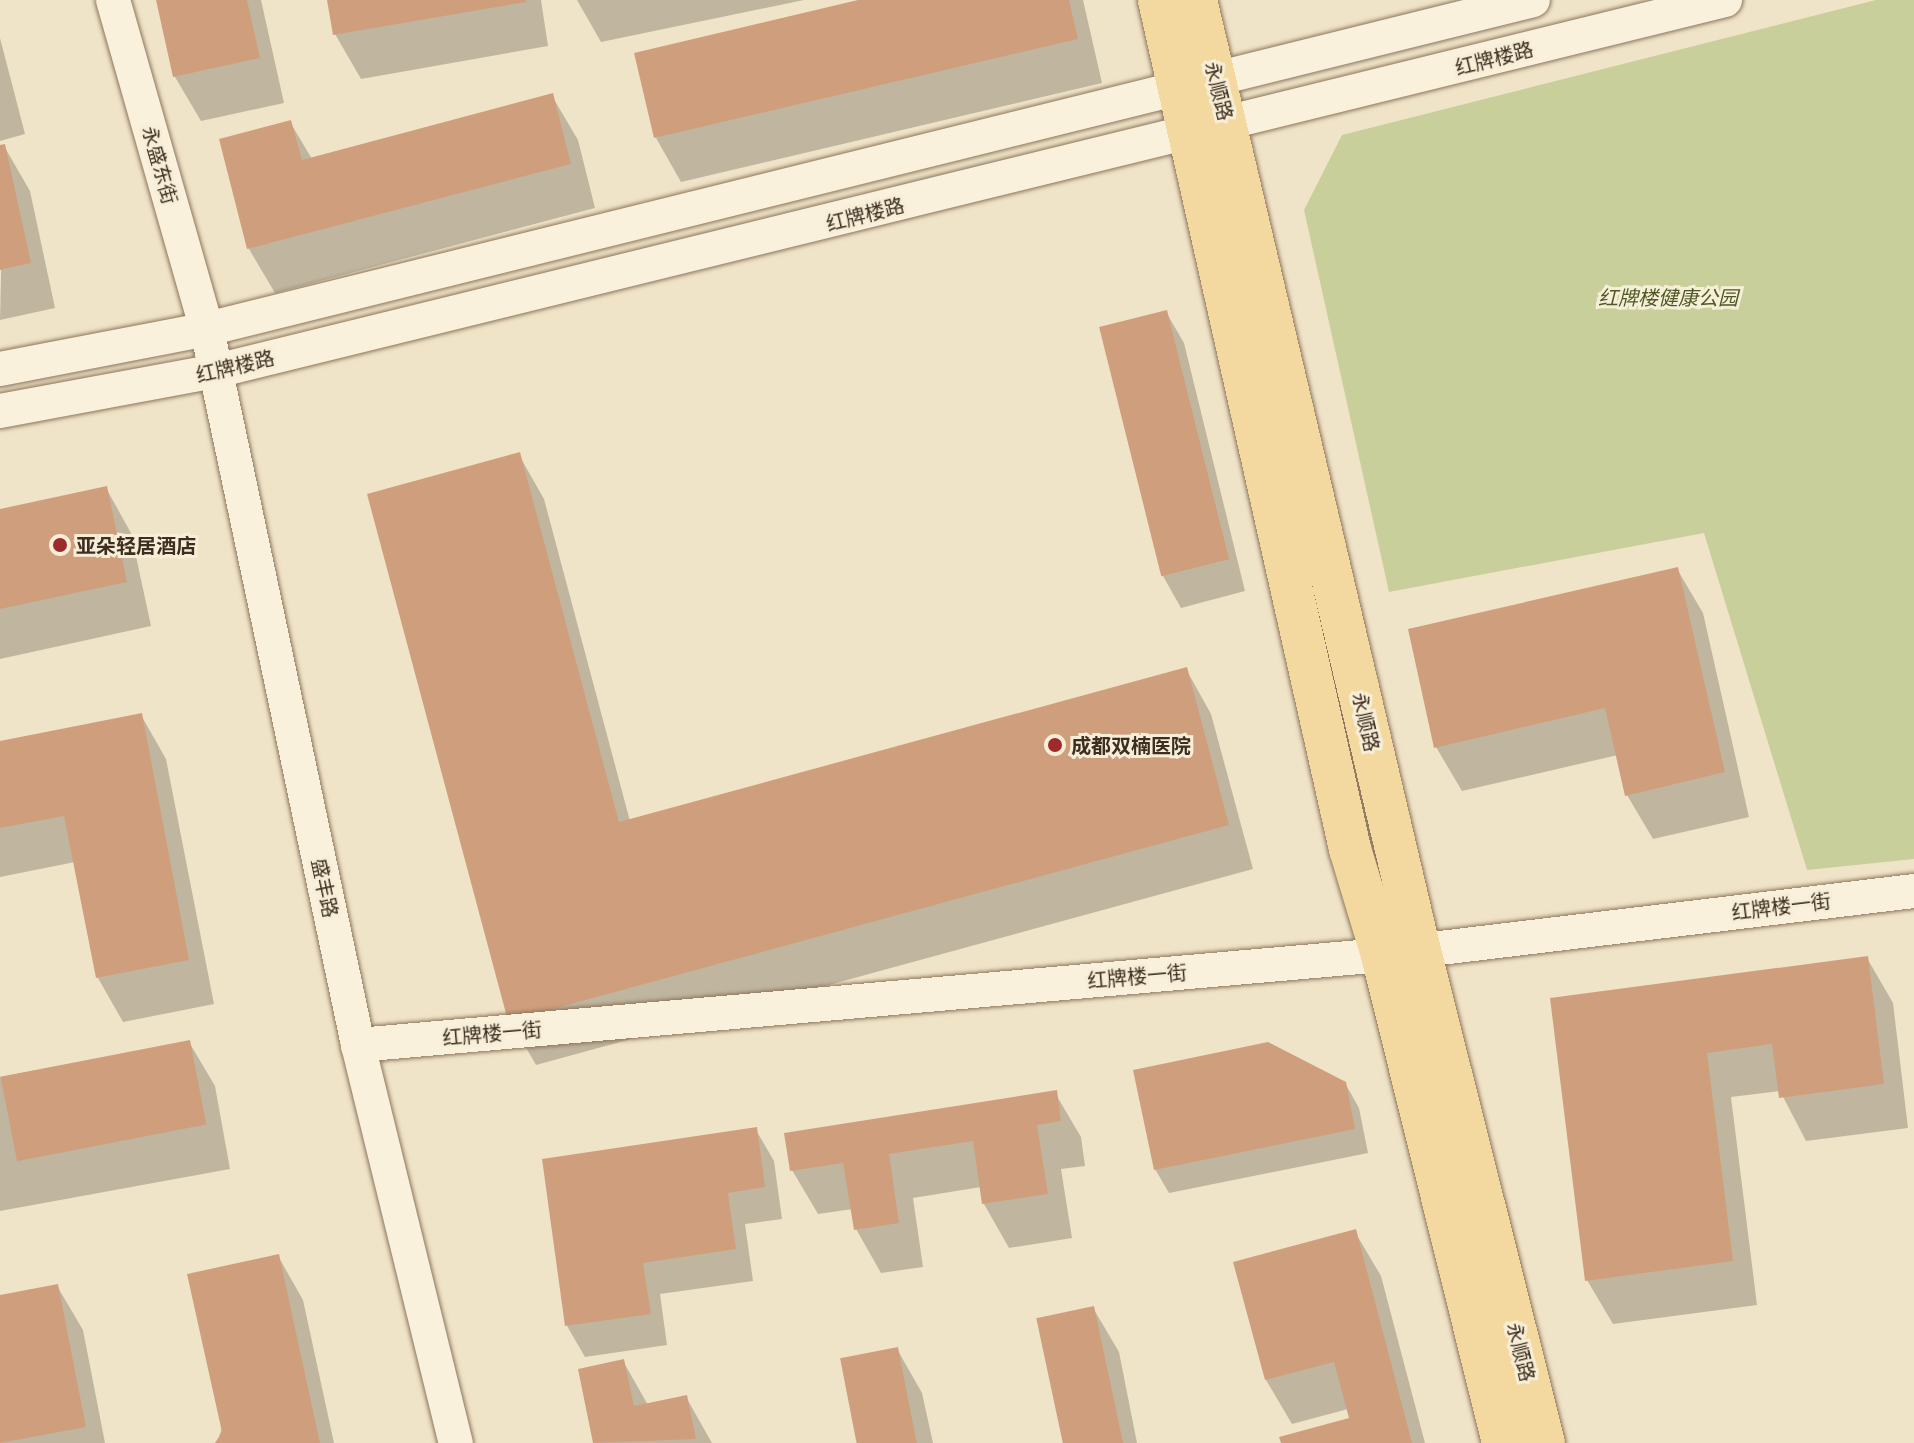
<!DOCTYPE html>
<meta charset="utf-8">
<style>
body{margin:0}
#map{position:relative;width:1914px;height:1443px;overflow:hidden;background:#f0e4c8;font-family:Merriweather,"Noto Sans SC",serif}
div>[style]{position:absolute}
.green>*{inset:0;background:#c9cf9b}
.shadow>*{inset:0;background:#0003}
.building>*{inset:0;background:#cf9f7d;transform-origin:0 0}
.roads{filter:drop-shadow(0 0 2px #8d765c) drop-shadow(0 0 2px #8d765c)}
.minor>*{height:34px;margin:-17px;padding:0 17px;transform-origin:17px;border-radius:17px;background:#faf1dc}
.major>*{height:42px;margin:-21px;padding:0 21px;transform-origin:21px;border-radius:21px;background:#f3d9a0}
.dots>*{width:22px;height:22px;translate:-50% -50%;box-sizing:border-box;border:4px solid #f7eed8;border-radius:50%}
span{translate:-50% -50%;white-space:nowrap;text-align:center;line-height:1.15;-webkit-text-stroke:6px #f7eed8;paint-order:stroke}
.street-label{font-size:20px;color:#3d2e20}
.park-label{font-size:20px;color:#4d5a26;font-style:italic}
.poi-label{font-size:20px;color:#3d2e20;font-weight:700}
.left{translate:0 -50%;text-align:left}
</style>
<div id="map">
<div class="green">
<div style="clip-path:polygon(1876px 0,1914px 0,1914px 859px,1807px 870px,1704px 533px,1389px 592px,1304px 210px,1342px 135px)"></div>
</div>
<div class="shadow">
<div style="clip-path:polygon(158px 0,261px 0,284px 103px,201px 121px,175px 77px)"></div>
<div style="clip-path:polygon(330px 0,541px 0,548px 46px,361px 79px,335px 34px)"></div>
<div style="clip-path:polygon(577px 0,804px 0,601px 42px)"></div>
<div style="clip-path:polygon(867px 0,1083px 0,1102px 83px,681px 182px,656px 138px)"></div>
<div style="clip-path:polygon(0 38px,25px 134px,0 141px)"></div>
<div style="clip-path:polygon(552px 96px,578px 140px,595px 208px,275px 293px,249px 249px,221px 140px,290px 122px,312px 159px)"></div>
<div style="clip-path:polygon(4px 146px,30px 191px,55px 308px,0 320px)"></div>
<div style="clip-path:polygon(1166px 312px,1184px 343px,1245px 591px,1181px 608px,1163px 576px)"></div>
<div style="clip-path:polygon(519px 455px,544px 499px,630px 821px,1186px 669px,1211px 714px,1253px 869px,536px 1065px,510px 1020px)"></div>
<div style="clip-path:polygon(106px 488px,131px 533px,151px 626px,0 659px,0 512px)"></div>
<div style="clip-path:polygon(1677px 569px,1703px 613px,1749px 817px,1653px 839px,1627px 795px,1618px 755px,1462px 791px,1436px 747px)"></div>
<div style="clip-path:polygon(141px 715px,166px 759px,214px 1004px,123px 1022px,98px 978px,75px 862px,0 877px,0 743px)"></div>
<div style="clip-path:polygon(1867px 958px,1893px 1003px,1908px 1128px,1806px 1141px,1780px 1091px,1731px 1097px,1757px 1305px,1613px 1324px,1587px 1280px,1552px 999px)"></div>
<div style="clip-path:polygon(189px 1042px,215px 1086px,230px 1169px,0 1211px,0 1077px)"></div>
<div style="clip-path:polygon(1345px 1083px,1359px 1108px,1368px 1153px,1169px 1193px,1155px 1169px)"></div>
<div style="clip-path:polygon(1055px 1093px,1081px 1137px,1085px 1166px,1061px 1169px,1072px 1238px,1009px 1248px,984px 1204px,981px 1187px,913px 1198px,923px 1267px,881px 1273px,856px 1229px,853px 1209px,818px 1214px,792px 1170px)"></div>
<div style="clip-path:polygon(756px 1130px,774px 1161px,782px 1219px,745px 1224px,753px 1281px,660px 1294px,667px 1345px,585px 1357px,567px 1326px)"></div>
<div style="clip-path:polygon(1355px 1232px,1381px 1276px,1425px 1443px,1283px 1443px,1351px 1420px,1348px 1409px,1292px 1424px,1266px 1380px,1236px 1264px)"></div>
<div style="clip-path:polygon(278px 1256px,303px 1300px,334px 1443px,217px 1443px)"></div>
<div style="clip-path:polygon(57px 1286px,83px 1330px,105px 1443px,0 1443px,0 1297px)"></div>
<div style="clip-path:polygon(1093px 1308px,1119px 1352px,1137px 1443px,1064px 1443px)"></div>
<div style="clip-path:polygon(897px 1349px,922px 1393px,933px 1443px,859px 1443px)"></div>
<div style="clip-path:polygon(623px 1361px,648px 1405px,686px 1397px,712px 1443px,595px 1443px,580px 1370px)"></div>
</div>
<div class="building">
<div style="clip-path:polygon(156px 0,247px 0,260px 58px,173px 77px)"></div>
<div style="clip-path:polygon(327px 0,526px 0,526px 2px,333px 35px)"></div>
<div style="clip-path:polygon(858px 0,1069px 0,1078px 39px,654px 138px,634px 53px)"></div>
<div style="clip-path:polygon(553px 93px,571px 164px,247px 249px,219px 139px,291px 120px,302px 160px)"></div>
<div style="clip-path:polygon(5px 144px,31px 263px,0 270px,0 145px)"></div>
<div style="left:1167px;top:310px;width:257px;height:70px;rotate:76deg"></div>
<div style="clip-path:polygon(520px 452px,619px 822px,1187px 667px,1229px 825px,508px 1021px,367px 494px)"></div>
<div style="clip-path:polygon(107px 486px,127px 582px,0 609px,0 509px)"></div>
<div style="clip-path:polygon(1678px 567px,1725px 772px,1625px 796px,1605px 708px,1434px 748px,1408px 629px)"></div>
<div style="clip-path:polygon(142px 713px,189px 960px,96px 978px,64px 816px,0 828px,0 741px)"></div>
<div style="clip-path:polygon(1868px 956px,1884px 1084px,1779px 1098px,1772px 1044px,1707px 1053px,1733px 1261px,1585px 1281px,1550px 998px)"></div>
<div style="left:190px;top:1040px;width:86px;height:193px;rotate:79deg"></div>
<div style="clip-path:polygon(1268px 1042px,1346px 1082px,1355px 1129px,1154px 1170px,1133px 1070px)"></div>
<div style="clip-path:polygon(1057px 1090px,1061px 1121px,1037px 1125px,1048px 1194px,982px 1204px,973px 1141px,889px 1154px,899px 1223px,854px 1230px,843px 1163px,790px 1171px,784px 1133px)"></div>
<div style="clip-path:polygon(757px 1127px,765px 1187px,728px 1193px,736px 1249px,643px 1263px,651px 1314px,565px 1326px,542px 1159px)"></div>
<div style="clip-path:polygon(1356px 1229px,1412px 1443px,1281px 1443px,1279px 1437px,1349px 1418px,1334px 1362px,1265px 1380px,1233px 1262px)"></div>
<div style="clip-path:polygon(279px 1254px,320px 1443px,215px 1443px,222px 1432px,187px 1274px)"></div>
<div style="clip-path:polygon(58px 1284px,86px 1427px,0 1443px,0 1295px)"></div>
<div style="left:1094px;top:1306px;width:140px;height:59px;rotate:78deg"></div>
<div style="left:898px;top:1347px;width:98px;height:59px;rotate:79deg"></div>
<div style="clip-path:polygon(624px 1359px,634px 1406px,687px 1395px,696px 1439px,593px 1443px,578px 1369px)"></div>
</div>
<div class="roads">
<div class="minor">
<div style="left:113px;top:0;width:342px;rotate:74.1deg"></div>
<div style="left:207px;top:329px;width:732px;rotate:78.09deg"></div>
<div style="left:358px;top:1045px;width:410px;rotate:76.2deg"></div>
<div style="left:0;top:369px;width:211px;rotate:-10.9deg"></div>
<div style="left:207px;top:329px;width:1366px;rotate:-13.93deg"></div>
<div style="left:0;top:411px;width:220px;rotate:-10.5deg"></div>
<div style="left:216px;top:371px;width:1554px;rotate:-13.81deg"></div>
<div style="left:358px;top:1045px;width:1028px;rotate:-5.02deg"></div>
<div style="left:1382px;top:955px;width:536px;rotate:-6.86deg"></div>
</div>
<div class="major">
<div style="left:1159px;top:0;width:870px;rotate:77.32deg"></div>
<div style="left:1350px;top:849px;width:111px;rotate:73.2deg"></div>
<div style="left:1382px;top:955px;width:503px;rotate:76.07deg"></div>
<div style="left:1196px;top:0;width:973px;rotate:76.75deg"></div>
<div style="left:1419px;top:947px;width:512px;rotate:75.86deg"></div>
</div>
</div>
<div class="dots">
<div style="left:60px;top:545px;background:#9e2a2b"></div>
<div style="left:1055px;top:745px;background:#9e2a2b"></div>
</div>
<div class="street-label">
<span style="left:1494px;top:58px;rotate:-14deg">红牌楼路</span>
<span style="left:1219px;top:91px;rotate:76deg">永顺路</span>
<span style="left:160px;top:165px;rotate:74deg">永盛东街</span>
<span style="left:865px;top:214px;rotate:-14deg">红牌楼路</span>
<span style="left:235px;top:366px;rotate:-13deg">红牌楼路</span>
<span style="left:1366px;top:722px;rotate:77deg">永顺路</span>
<span style="left:325px;top:888px;rotate:78deg">盛丰路</span>
<span style="left:1781px;top:906px;rotate:-7deg">红牌楼一街</span>
<span style="left:1137px;top:976px;rotate:-5deg">红牌楼一街</span>
<span style="left:492px;top:1033px;rotate:-5deg">红牌楼一街</span>
<span style="left:1521px;top:1352px;rotate:76deg">永顺路</span>
</div>
<div class="park-label">
<span style="left:1668px;top:297px">红牌楼健康公园</span>
</div>
<div class="poi-label">
<span class="left" style="left:76px;top:545px">亚朵轻居酒店</span>
<span class="left" style="left:1071px;top:745px">成都双楠医院</span>
</div>
</div>
